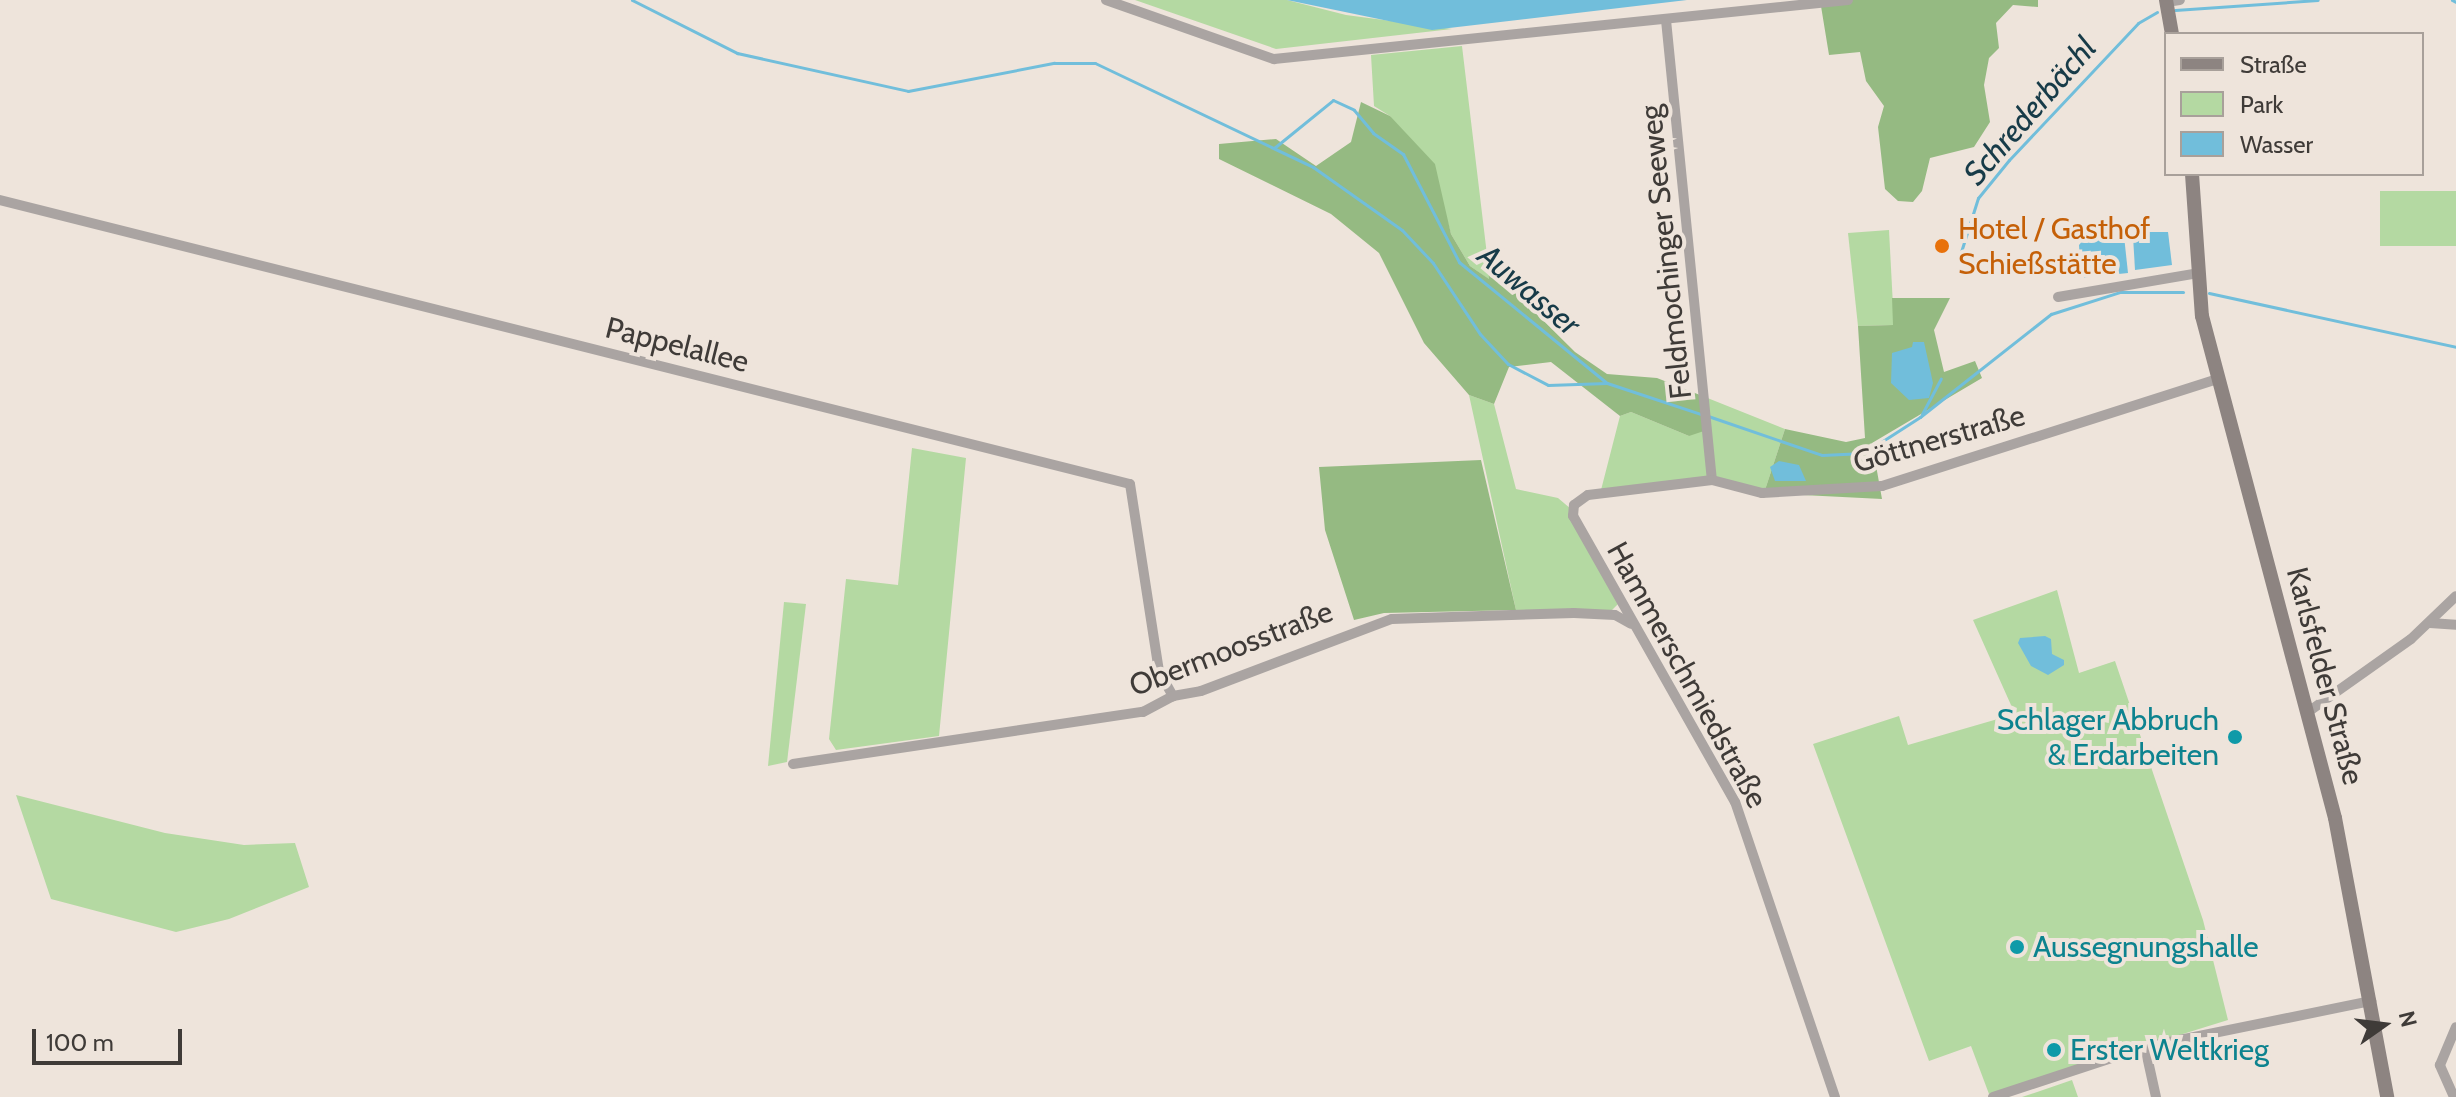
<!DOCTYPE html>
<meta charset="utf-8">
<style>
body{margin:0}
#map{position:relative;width:2456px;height:1097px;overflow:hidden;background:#eee4db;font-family:Cabin,sans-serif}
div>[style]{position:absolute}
.green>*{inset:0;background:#b4d9a2;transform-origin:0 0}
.forest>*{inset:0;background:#95ba82}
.water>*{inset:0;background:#71bedb}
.stream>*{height:3px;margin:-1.5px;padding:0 1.5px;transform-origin:1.5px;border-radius:1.5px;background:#71bedb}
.street>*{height:10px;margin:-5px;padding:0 5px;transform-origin:5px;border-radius:5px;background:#aaa4a2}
.secondary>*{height:14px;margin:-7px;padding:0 7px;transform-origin:7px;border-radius:7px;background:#8d8481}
.dots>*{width:22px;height:22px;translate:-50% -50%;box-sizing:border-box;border:4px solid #eee4db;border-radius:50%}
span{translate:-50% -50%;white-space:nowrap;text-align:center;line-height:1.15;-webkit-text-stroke:8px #eee4db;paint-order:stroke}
.food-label{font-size:30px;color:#c56008}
.left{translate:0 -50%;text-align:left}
.street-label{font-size:30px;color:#3f3b38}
.culture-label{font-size:30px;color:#0d838f}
.right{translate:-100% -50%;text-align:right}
.water-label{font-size:32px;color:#173b48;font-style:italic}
.legend{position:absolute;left:2164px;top:32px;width:260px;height:144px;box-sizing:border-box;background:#eee4db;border:2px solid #a8a09a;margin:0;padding:10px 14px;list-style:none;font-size:24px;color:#3f3b38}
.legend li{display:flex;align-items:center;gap:16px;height:40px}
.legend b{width:40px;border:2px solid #a8a09a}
.north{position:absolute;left:2344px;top:985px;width:80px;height:80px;-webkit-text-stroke:6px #eee4db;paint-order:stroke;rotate:76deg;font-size:22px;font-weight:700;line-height:32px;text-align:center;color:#3f3b38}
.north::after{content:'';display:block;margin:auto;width:28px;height:36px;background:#3f3b38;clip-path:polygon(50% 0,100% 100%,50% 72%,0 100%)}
.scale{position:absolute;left:32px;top:1029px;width:150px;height:36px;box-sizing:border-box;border:4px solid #3f3b38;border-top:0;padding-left:10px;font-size:24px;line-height:28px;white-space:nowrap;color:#3f3b38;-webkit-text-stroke:6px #eee4db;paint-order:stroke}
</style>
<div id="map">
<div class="green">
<div style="clip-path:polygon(1135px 0,1287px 0,1346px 15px,1452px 29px,1276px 49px)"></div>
<div style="clip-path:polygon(1462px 46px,1490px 280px,1470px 266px,1451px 234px,1443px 205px,1390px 116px,1374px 106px,1371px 55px)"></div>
<div style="left:2456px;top:191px;width:55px;height:76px;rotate:90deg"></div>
<div style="clip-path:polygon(1889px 230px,1894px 325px,1858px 326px,1848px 233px)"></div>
<div style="clip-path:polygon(1469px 395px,1494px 404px,1516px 489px,1558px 498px,1571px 509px,1618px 604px,1612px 610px,1516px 610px)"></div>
<div style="clip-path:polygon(1705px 397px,1785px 429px,1764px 493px,1713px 478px,1601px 490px,1620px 416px,1631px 412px,1689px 436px)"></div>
<div style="clip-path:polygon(912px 448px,966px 458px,939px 736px,836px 750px,829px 739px,846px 579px,898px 585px)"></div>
<div style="clip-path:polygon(2057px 590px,2079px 673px,2115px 661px,2203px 920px,2228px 1020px,1989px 1094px,1971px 1046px,1929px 1061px,1813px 744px,1899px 716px,1908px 745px,2015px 714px,1973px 620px)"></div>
<div style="clip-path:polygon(784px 602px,806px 604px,787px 762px,768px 766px)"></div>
<div style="clip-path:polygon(16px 795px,165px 833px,244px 845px,295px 843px,309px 887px,229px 919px,176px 932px,51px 899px)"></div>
<div style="clip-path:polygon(2072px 1080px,2078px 1097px,2022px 1097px,2043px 1090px)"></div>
</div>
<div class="forest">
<div style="clip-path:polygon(1820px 0,2038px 0,2038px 7px,2013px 5px,1996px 23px,1999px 48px,1989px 58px,1984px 85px,1990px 122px,1974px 147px,1930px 158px,1922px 191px,1913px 202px,1898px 201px,1885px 189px,1878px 127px,1884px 106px,1866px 81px,1860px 52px,1829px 55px)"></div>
<div style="clip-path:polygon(1361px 102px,1390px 116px,1435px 164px,1451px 234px,1470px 266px,1489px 279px,1488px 266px,1575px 352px,1607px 374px,1657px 378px,1705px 397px,1707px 430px,1689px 436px,1631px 412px,1620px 416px,1551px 362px,1509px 367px,1494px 404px,1469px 395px,1424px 343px,1379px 253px,1331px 214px,1219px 159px,1219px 144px,1276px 139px,1316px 166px,1351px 142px)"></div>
<div style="clip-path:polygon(1892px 298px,1950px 298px,1934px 330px,1944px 372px,1975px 361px,1982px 378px,1872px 443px,1882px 499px,1764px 493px,1785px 429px,1846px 442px,1865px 438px,1858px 326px,1893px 325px)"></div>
<div style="clip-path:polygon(1481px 460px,1516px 610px,1384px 613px,1354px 620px,1325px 530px,1319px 467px)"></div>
</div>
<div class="water">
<div style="clip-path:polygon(1287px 0,1687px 0,1432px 30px)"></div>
<div style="clip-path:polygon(2138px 232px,2168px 232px,2172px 265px,2135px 270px,2133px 236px)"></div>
<div style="clip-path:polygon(2113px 234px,2124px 236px,2128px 273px,2081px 278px,2079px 245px,2085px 238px)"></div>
<div style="clip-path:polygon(1913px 342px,1924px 342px,1933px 383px,1929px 398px,1909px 400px,1891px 383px,1892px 353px,1912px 347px)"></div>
<div style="clip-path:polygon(1779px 461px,1799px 465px,1806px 481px,1775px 481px,1770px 467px)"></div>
<div style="clip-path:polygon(2045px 636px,2051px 639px,2052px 654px,2064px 660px,2064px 665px,2048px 675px,2031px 666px,2018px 643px,2020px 638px)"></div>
</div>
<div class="stream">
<div style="left:632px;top:0;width:118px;rotate:26.8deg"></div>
<div style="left:737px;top:53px;width:175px;rotate:12.5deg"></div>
<div style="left:908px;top:91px;width:149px;rotate:-10.9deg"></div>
<div style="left:1054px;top:63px;width:41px"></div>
<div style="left:1095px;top:63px;width:242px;rotate:25.5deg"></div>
<div style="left:1313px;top:167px;width:109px;rotate:35.3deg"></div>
<div style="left:1402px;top:230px;width:45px;rotate:46.8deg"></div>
<div style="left:1433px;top:263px;width:85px;rotate:56.5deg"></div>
<div style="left:1480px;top:334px;width:41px;rotate:47deg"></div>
<div style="left:1508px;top:364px;width:45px;rotate:27.7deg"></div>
<div style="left:1548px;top:385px;width:59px;rotate:-1.9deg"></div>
<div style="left:1607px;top:383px;width:99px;rotate:18.3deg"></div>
<div style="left:2452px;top:0;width:4px;rotate:27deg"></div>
<div style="left:2175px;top:10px;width:143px;rotate:-4deg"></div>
<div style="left:1274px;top:148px;width:76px;rotate:-39.1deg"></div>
<div style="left:1333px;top:100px;width:23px;rotate:25deg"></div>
<div style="left:1354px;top:110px;width:30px;rotate:50deg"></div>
<div style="left:1373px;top:133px;width:37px;rotate:35deg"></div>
<div style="left:1403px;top:154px;width:122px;rotate:62.6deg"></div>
<div style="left:1459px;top:262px;width:191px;rotate:39.3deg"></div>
<div style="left:1960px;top:255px;width:60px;rotate:-72.5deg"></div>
<div style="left:1978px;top:198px;width:49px;rotate:-50.8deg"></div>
<div style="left:2009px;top:160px;width:188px;rotate:-46.7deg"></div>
<div style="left:2138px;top:23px;width:22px;rotate:-30deg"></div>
<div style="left:2209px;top:293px;width:253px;rotate:12.3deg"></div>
<div style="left:1922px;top:414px;width:40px;rotate:-62deg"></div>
<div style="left:1708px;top:416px;width:120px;rotate:18.9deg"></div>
<div style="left:1822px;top:455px;width:42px;rotate:-2.7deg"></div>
<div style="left:1864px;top:453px;width:67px;rotate:-32.7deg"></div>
<div style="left:1920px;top:417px;width:167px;rotate:-38.2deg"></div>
<div style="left:2051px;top:314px;width:72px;rotate:-17.7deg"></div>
<div style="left:2120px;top:292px;width:63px"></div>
</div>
<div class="street">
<div style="left:1106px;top:0;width:178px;rotate:19.4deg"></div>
<div style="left:1274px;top:59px;width:577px;rotate:-5.87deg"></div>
<div style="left:2166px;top:2px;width:14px;rotate:-8deg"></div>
<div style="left:1666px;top:20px;width:462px;rotate:84.3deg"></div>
<div style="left:0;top:200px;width:1165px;rotate:14.11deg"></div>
<div style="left:1130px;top:484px;width:189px;rotate:81.2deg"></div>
<div style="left:1159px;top:671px;width:29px;rotate:61deg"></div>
<div style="left:2058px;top:297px;width:142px;rotate:-9.7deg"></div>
<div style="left:2430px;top:623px;width:26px;rotate:4deg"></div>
<div style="left:2308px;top:712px;width:126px;rotate:-35.3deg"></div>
<div style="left:2411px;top:639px;width:62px;rotate:-43.7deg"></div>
<div style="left:793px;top:764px;width:354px;rotate:-8.5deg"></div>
<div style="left:1143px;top:712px;width:34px;rotate:-28deg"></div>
<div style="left:1173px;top:696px;width:28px;rotate:-10deg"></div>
<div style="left:1201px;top:691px;width:204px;rotate:-20.7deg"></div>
<div style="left:1392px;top:619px;width:182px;rotate:-1.9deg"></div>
<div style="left:1574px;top:613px;width:41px;rotate:2.8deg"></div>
<div style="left:1615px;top:615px;width:18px;rotate:29deg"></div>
<div style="left:2145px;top:1047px;width:51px;rotate:77.6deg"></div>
<div style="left:1835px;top:1097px;width:311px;rotate:-108.7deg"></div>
<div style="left:1735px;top:802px;width:329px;rotate:-119.5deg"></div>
<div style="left:1573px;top:516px;width:11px;rotate:-85deg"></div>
<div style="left:1574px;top:505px;width:17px;rotate:-36deg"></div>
<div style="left:1588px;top:495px;width:125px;rotate:-6.9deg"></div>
<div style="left:1712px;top:480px;width:52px;rotate:14.6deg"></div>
<div style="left:1762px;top:493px;width:120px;rotate:-3.3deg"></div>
<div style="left:1882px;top:486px;width:353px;rotate:-17.7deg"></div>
<div style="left:1993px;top:1097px;width:160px;rotate:-18.2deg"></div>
<div style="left:2145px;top:1047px;width:231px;rotate:-11.5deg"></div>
<div style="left:2454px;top:1097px;width:35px;rotate:-114deg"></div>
<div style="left:2440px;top:1065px;width:41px;rotate:-67.2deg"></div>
</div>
<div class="secondary">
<div style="left:2166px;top:0;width:35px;rotate:80deg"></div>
<div style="left:2192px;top:174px;width:142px;rotate:86deg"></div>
<div style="left:2202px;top:316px;width:519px;rotate:75.16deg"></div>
<div style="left:2335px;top:818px;width:284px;rotate:79.4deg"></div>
</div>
<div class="dots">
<div style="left:1942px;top:246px;background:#e8710a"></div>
<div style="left:2235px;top:737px;background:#0f9aa8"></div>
<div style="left:2017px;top:947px;background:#0f9aa8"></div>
<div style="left:2054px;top:1050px;background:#0f9aa8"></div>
</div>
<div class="food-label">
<span class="left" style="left:1958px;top:246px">Hotel / Gasthof<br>Schießstätte</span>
</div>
<div class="street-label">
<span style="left:1666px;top:252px;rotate:-96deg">Feldmochinger Seeweg</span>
<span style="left:677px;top:345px;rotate:14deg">Pappelallee</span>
<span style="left:1939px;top:439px;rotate:-16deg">Göttnerstraße</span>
<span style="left:1231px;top:649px;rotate:-21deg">Obermoosstraße</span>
<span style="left:1687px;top:675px;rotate:61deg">Hammerschmiedstraße</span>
<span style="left:2325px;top:676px;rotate:75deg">Karlsfelder Straße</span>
</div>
<div class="culture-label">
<span class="right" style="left:2219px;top:737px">Schlager Abbruch<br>&amp; Erdarbeiten</span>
<span class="left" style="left:2033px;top:947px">Aussegnungshalle</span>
<span class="left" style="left:2070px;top:1050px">Erster Weltkrieg</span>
</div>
<div class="water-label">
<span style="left:2030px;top:111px;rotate:-49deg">Schrederbächl</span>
<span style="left:1529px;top:290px;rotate:40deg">Auwasser</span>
</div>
<ul class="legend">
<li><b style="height:10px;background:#8d8481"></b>Straße</li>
<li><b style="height:22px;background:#b4d9a2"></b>Park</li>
<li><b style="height:22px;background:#71bedb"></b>Wasser</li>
</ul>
<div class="north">N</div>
<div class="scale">100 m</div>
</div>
